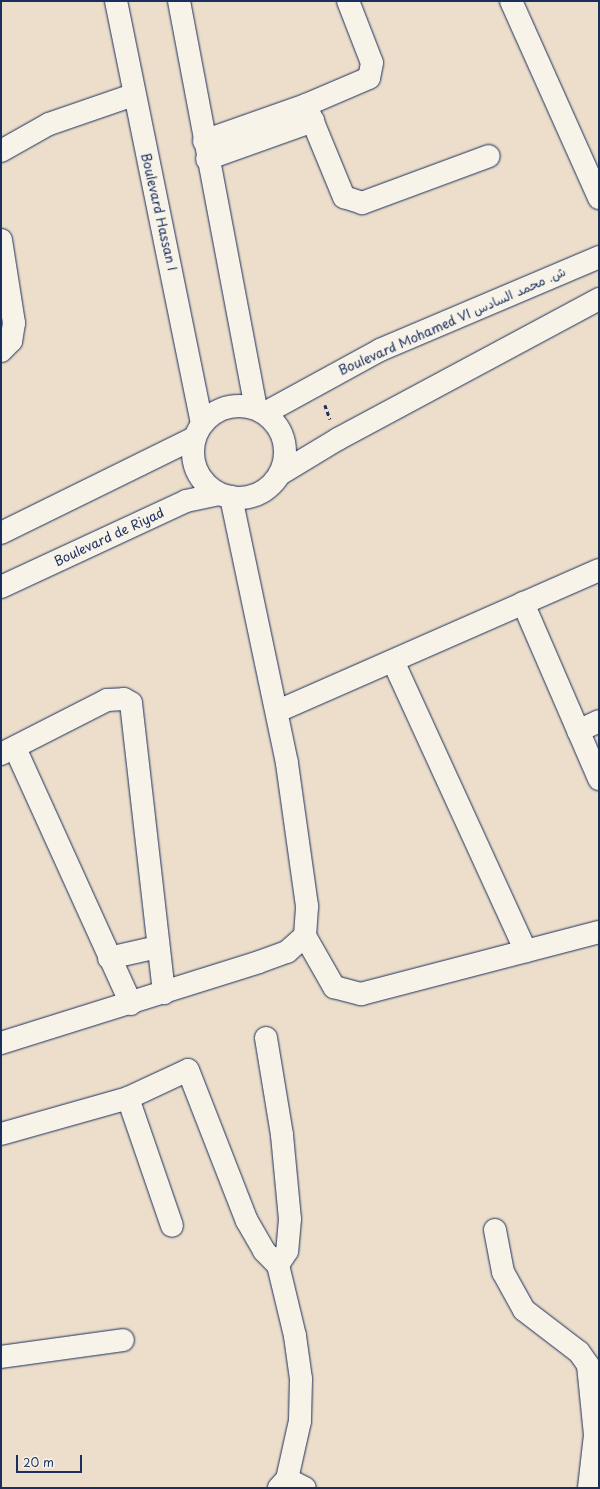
<!DOCTYPE html>
<meta charset="utf-8">
<style>
body{margin:0}
#map{position:relative;width:600px;height:1489px;overflow:hidden;background:#ecdeca;font-family:"Playpen Sans","Playpen Sans Arabic",sans-serif}
div>[style]{position:absolute}
.path>*{height:2.5px;margin-top:-1.25px;transform-origin:0;background:repeating-linear-gradient(90deg,#1b2f5e 0 4px,transparent 0 7px)}
.roads{filter:drop-shadow(0 0 1px #1b2f5e) drop-shadow(0 0 1px #1b2f5e)}
.minor>*{height:22px;margin:-11px;padding:0 11px;transform-origin:11px;border-radius:11px;background:#f7f3e8}
.major>*{height:22px;margin:-11px;padding:0 11px;transform-origin:11px;border-radius:11px;background:#f7f3e8}
.major>.ring{margin:-11px;padding:0;box-sizing:content-box;background:none;border:22px solid #f7f3e8;border-radius:50%}
span{translate:-50% -50%;white-space:nowrap;text-align:center;line-height:1.15;-webkit-text-stroke:3.5px #f7f3e8;paint-order:stroke}
.street-label{font-size:13px;color:#1b2f5e}
.frame{position:absolute;inset:0;border:2px solid #1b2f5e;pointer-events:none}
.scale{position:absolute;left:16px;top:1455px;width:66px;height:18px;box-sizing:border-box;border:2px solid #1b2f5e;border-top:0;padding-left:5px;font-size:12px;line-height:14px;white-space:nowrap;color:#1b2f5e;-webkit-text-stroke:3px #f7f3e8;paint-order:stroke}
</style>
<div id="map">
<div class="path">
<div style="left:325px;top:405px;width:15px;rotate:70deg"></div>
</div>
<div class="roads">
<div class="minor">
<div style="left:116px;top:1px;width:431px;rotate:78.5deg"></div>
<div style="left:179px;top:1px;width:414px;rotate:79.3deg"></div>
<div style="left:348px;top:1px;width:66px;rotate:68.8deg"></div>
<div style="left:372px;top:63px;width:15px;rotate:101deg"></div>
<div style="left:369px;top:78px;width:69px;rotate:156.8deg"></div>
<div style="left:306px;top:105px;width:100px;rotate:67.6deg"></div>
<div style="left:344px;top:197px;width:19px;rotate:18deg"></div>
<div style="left:362px;top:203px;width:135px;rotate:-20.3deg"></div>
<div style="left:511px;top:1px;width:216px;rotate:65.9deg"></div>
<div style="left:204px;top:141px;width:108px;rotate:-19.4deg"></div>
<div style="left:1px;top:151px;width:55px;rotate:-29.4deg"></div>
<div style="left:49px;top:124px;width:89px;rotate:-19deg"></div>
<div style="left:207px;top:159px;width:113px;rotate:-19.7deg"></div>
<div style="left:1px;top:240px;width:84px;rotate:81.1deg"></div>
<div style="left:14px;top:323px;width:18px;rotate:99deg"></div>
<div style="left:11px;top:341px;width:14px;rotate:135deg"></div>
<div style="left:523px;top:603px;width:192px;rotate:66.6deg"></div>
<div style="left:393px;top:661px;width:319px;rotate:65.4deg"></div>
<div style="left:278px;top:711px;width:351px;rotate:-23.7deg"></div>
<div style="left:578px;top:731px;width:23px;rotate:-25deg"></div>
<div style="left:15px;top:748px;width:281px;rotate:65.6deg"></div>
<div style="left:1px;top:754px;width:119px;rotate:-27deg"></div>
<div style="left:107px;top:700px;width:17px;rotate:-3deg"></div>
<div style="left:124px;top:699px;width:8px;rotate:30deg"></div>
<div style="left:131px;top:703px;width:292px;rotate:83.5deg"></div>
<div style="left:305px;top:936px;width:59px;rotate:60.4deg"></div>
<div style="left:334px;top:987px;width:28px;rotate:15deg"></div>
<div style="left:361px;top:994px;width:246px;rotate:-14.6deg"></div>
<div style="left:109px;top:958px;width:50px;rotate:-12.7deg"></div>
<div style="left:266px;top:1038px;width:98px;rotate:80.6deg"></div>
<div style="left:282px;top:1135px;width:84px;rotate:84.6deg"></div>
<div style="left:290px;top:1219px;width:32px;rotate:95deg"></div>
<div style="left:287px;top:1251px;width:17px;rotate:123deg"></div>
<div style="left:1px;top:1043px;width:270px;rotate:-17.4deg"></div>
<div style="left:259px;top:962px;width:30px;rotate:-20deg"></div>
<div style="left:287px;top:952px;width:24px;rotate:-42deg"></div>
<div style="left:305px;top:936px;width:30px;rotate:-86deg"></div>
<div style="left:307px;top:906px;width:144px;rotate:-98deg"></div>
<div style="left:287px;top:763px;width:272px;rotate:-101.9deg"></div>
<div style="left:128px;top:1098px;width:135px;rotate:71deg"></div>
<div style="left:1px;top:1134px;width:132px;rotate:-15.8deg"></div>
<div style="left:128px;top:1098px;width:66px;rotate:-25deg"></div>
<div style="left:188px;top:1070px;width:162px;rotate:68.7deg"></div>
<div style="left:247px;top:1221px;width:34px;rotate:60deg"></div>
<div style="left:264px;top:1251px;width:20px;rotate:45deg"></div>
<div style="left:278px;top:1265px;width:73px;rotate:76.5deg"></div>
<div style="left:295px;top:1336px;width:43px;rotate:82.1deg"></div>
<div style="left:301px;top:1379px;width:42px;rotate:91.4deg"></div>
<div style="left:300px;top:1421px;width:59px;rotate:102.6deg"></div>
<div style="left:287px;top:1479px;width:12px;rotate:132deg"></div>
<div style="left:495px;top:1230px;width:43px;rotate:79.2deg"></div>
<div style="left:503px;top:1272px;width:43px;rotate:61.1deg"></div>
<div style="left:524px;top:1310px;width:69px;rotate:37.4deg"></div>
<div style="left:579px;top:1352px;width:16px;rotate:55deg"></div>
<div style="left:588px;top:1365px;width:70px;rotate:84.3deg"></div>
<div style="left:595px;top:1435px;width:53px;rotate:96.5deg"></div>
<div style="left:1px;top:1357px;width:123px;rotate:-7.9deg"></div>
<div style="left:287px;top:1479px;width:20px;rotate:27deg"></div>
</div>
<div class="major">
<div class="ring" style="left:193px;top:406px;width:70px;height:70px"></div>
<div style="left:265px;top:413px;width:131px;rotate:-28.7deg"></div>
<div style="left:380px;top:350px;width:238px;rotate:-23deg"></div>
<div style="left:280px;top:474px;width:68px;rotate:-31.1deg"></div>
<div style="left:338px;top:439px;width:296px;rotate:-28.2deg"></div>
<div style="left:1px;top:533px;width:215px;rotate:-26.2deg"></div>
<div style="left:1px;top:587px;width:204px;rotate:-24.9deg"></div>
<div style="left:186px;top:501px;width:34px;rotate:-12deg"></div>
</div>
</div>
<div class="street-label">
<span style="left:159px;top:212px;rotate:77deg">Boulevard Hassan I</span>
<span style="left:452px;top:321px;rotate:-24deg">Boulevard Mohamed VI ش. محمد السادس</span>
<span style="left:109px;top:537px;rotate:-25deg">Boulevard de Riyad</span>
</div>
<div class="frame"></div>
<div class="scale">20 m</div>
</div>
